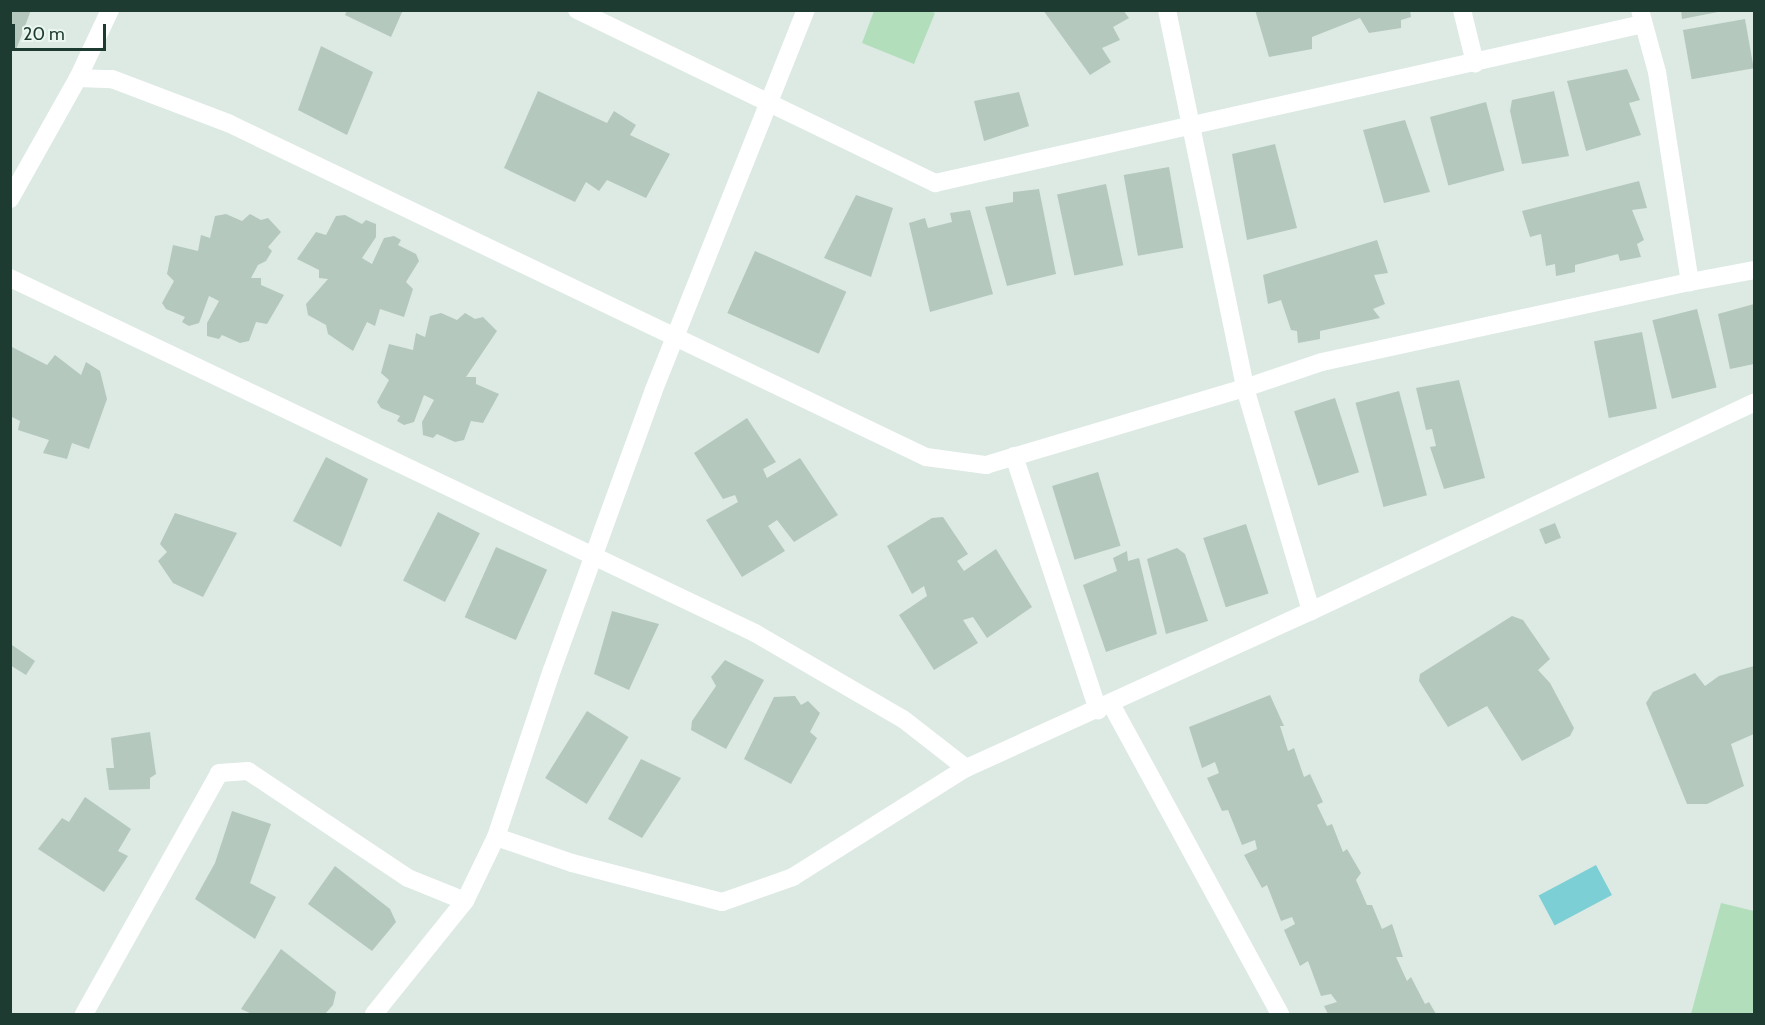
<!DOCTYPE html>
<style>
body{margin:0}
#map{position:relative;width:1765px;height:1025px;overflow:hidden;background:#dceae3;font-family:Cabin,sans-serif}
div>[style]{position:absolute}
.green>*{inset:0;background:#b2debb}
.water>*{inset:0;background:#7dcfd6;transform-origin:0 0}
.building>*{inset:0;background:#b4c8be;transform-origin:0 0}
.minor>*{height:18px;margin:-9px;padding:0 9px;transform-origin:9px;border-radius:9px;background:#fff}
span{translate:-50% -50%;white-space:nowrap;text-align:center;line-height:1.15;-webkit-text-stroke:4.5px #ecf7f1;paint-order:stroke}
.frame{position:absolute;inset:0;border:12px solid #1d3b30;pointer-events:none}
.scale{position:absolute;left:12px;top:24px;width:94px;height:27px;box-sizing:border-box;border:3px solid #1d3b30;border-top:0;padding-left:8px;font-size:18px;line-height:21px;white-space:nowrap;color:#1d3b30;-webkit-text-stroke:4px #ecf7f1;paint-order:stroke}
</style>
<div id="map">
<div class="green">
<div style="clip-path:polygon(930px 11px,935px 13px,914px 64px,862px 43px,874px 11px)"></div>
<div style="clip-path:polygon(1721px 903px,1754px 911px,1754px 1014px,1691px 1014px)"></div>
</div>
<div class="water">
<div style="left:1596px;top:865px;width:34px;height:65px;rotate:62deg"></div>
</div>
<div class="building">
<div style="clip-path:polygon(10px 10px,31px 10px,16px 50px,10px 49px)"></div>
<div style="clip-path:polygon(347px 10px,403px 10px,391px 37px,345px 15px)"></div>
<div style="clip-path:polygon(1043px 10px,1123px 10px,1129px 18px,1113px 27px,1120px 40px,1102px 48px,1111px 62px,1090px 75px)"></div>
<div style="clip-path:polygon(1255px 10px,1410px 10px,1411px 17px,1401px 20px,1401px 28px,1369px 33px,1360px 18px,1312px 37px,1312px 49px,1269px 57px)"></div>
<div style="clip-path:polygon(1681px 10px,1717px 10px,1718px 12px,1682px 19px)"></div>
<div style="left:1745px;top:19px;width:50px;height:63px;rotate:80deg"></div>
<div style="clip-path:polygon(321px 46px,373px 72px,347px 135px,298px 110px)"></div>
<div style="clip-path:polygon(1627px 69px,1640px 100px,1629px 103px,1641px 135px,1586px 151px,1567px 81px)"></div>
<div style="clip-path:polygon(538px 91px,607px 123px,614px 111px,636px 125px,630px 135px,670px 154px,646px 198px,607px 180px,599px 191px,586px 182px,575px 202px,504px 168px)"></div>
<div style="clip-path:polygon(1554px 91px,1569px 156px,1522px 164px,1510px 111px,1512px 100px)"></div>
<div style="clip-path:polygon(1019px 92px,1029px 126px,984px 141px,974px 101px)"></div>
<div style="left:1486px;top:102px;width:71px;height:58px;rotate:75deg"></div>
<div style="clip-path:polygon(1405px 120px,1430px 192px,1384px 203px,1363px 130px)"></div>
<div style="clip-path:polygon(1275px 144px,1297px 228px,1247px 240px,1232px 154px)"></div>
<div style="left:1169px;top:167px;width:82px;height:46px;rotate:80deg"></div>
<div style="clip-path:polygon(1639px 181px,1647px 208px,1632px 210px,1644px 240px,1637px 244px,1641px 257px,1620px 261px,1618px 254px,1575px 265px,1575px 272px,1556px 276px,1555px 264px,1546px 266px,1541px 234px,1530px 237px,1522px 211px)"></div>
<div style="left:1106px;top:184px;width:83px;height:50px;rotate:78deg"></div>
<div style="clip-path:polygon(1039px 189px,1056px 274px,1007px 286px,985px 207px,1013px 202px,1013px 192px)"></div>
<div style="clip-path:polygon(856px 195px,893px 208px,871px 277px,824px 258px)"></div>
<div style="clip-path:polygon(970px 210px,993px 294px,930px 312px,909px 223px,925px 218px,928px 228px,952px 222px,950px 213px)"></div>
<div style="clip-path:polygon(226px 214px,242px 221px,250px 214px,261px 220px,268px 218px,281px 232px,268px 247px,272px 251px,266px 261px,258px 265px,251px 278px,261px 278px,261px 285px,284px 295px,267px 324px,256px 322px,249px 341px,240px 343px,222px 335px,219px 339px,207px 336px,207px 323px,219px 301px,209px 296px,199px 323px,189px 326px,182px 322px,185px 317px,166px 309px,162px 303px,174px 281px,167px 274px,173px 245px,198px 251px,201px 235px,210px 238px,215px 216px)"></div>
<div style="clip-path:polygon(345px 215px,362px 224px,366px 220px,376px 224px,376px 237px,362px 258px,372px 264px,384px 238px,394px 236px,401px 240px,398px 245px,416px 254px,419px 261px,406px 282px,413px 289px,404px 317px,380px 309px,375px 326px,367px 322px,353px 351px,328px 334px,326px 325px,308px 315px,306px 304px,328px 279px,319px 278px,319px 270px,297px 259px,316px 232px,326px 235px,336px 216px)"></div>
<div style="clip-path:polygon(1377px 240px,1388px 273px,1374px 275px,1385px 304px,1373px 309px,1380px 318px,1320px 331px,1320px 339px,1298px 343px,1297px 331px,1291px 330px,1281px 300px,1268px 304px,1263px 275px)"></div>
<div style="left:755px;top:251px;width:100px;height:68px;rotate:24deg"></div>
<div style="clip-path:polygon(1754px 304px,1754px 364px,1730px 369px,1718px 314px)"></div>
<div style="left:1697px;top:309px;width:81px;height:46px;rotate:76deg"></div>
<div style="clip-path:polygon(441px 313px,457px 320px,465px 313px,475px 319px,483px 317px,497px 331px,466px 377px,476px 377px,476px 384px,499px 394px,483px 423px,471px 421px,464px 440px,455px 442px,437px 434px,433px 438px,423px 435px,422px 422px,434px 400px,424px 395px,414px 422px,404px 425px,397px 421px,400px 416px,381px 408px,377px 402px,389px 380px,381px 373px,389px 344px,413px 350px,416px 333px,425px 337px,430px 316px)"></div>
<div style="left:1642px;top:332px;width:78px;height:49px;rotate:79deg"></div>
<div style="clip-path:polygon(10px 346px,47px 365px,55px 355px,81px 375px,86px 362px,100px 371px,107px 399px,89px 449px,72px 443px,67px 459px,43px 453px,49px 440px,18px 430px,20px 421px,10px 416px)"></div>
<div style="clip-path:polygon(1459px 380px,1485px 478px,1444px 489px,1430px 447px,1436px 446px,1432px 429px,1426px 430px,1416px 388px)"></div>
<div style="left:1399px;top:391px;width:108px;height:45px;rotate:75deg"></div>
<div style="left:1335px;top:398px;width:78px;height:43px;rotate:72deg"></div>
<div style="clip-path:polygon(747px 418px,776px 462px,763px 469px,767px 478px,800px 458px,838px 515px,794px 542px,777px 520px,768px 526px,785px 551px,742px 577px,706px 520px,738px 502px,735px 495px,723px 499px,694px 453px)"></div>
<div style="clip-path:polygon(326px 457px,368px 479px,341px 547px,293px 521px)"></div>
<div style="left:1098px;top:472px;width:77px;height:48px;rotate:73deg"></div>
<div style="left:438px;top:512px;width:47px;height:77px;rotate:27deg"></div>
<div style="clip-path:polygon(175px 513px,237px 533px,203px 597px,173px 583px,158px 561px,167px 552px,160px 544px)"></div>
<div style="clip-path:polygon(943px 517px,968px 554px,957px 561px,964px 571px,996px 549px,1032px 607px,987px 638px,973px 617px,963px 620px,978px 643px,934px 670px,899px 615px,927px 596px,924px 586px,912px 594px,887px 546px,932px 518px)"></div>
<div style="left:1555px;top:523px;width:16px;height:17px;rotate:68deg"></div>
<div style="left:1246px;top:524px;width:73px;height:45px;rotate:72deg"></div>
<div style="left:496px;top:547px;width:56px;height:77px;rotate:24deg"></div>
<div style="clip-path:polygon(1177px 548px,1185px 554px,1208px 621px,1166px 634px,1147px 559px)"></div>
<div style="clip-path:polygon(1127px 551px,1128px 561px,1139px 558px,1157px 634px,1106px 652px,1083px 585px,1117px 571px,1113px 558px)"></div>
<div style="clip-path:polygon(612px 611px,659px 624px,629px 690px,594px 674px)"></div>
<div style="clip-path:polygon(1512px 616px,1523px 620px,1550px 659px,1538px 670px,1550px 683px,1574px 728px,1570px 736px,1522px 761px,1487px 706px,1448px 727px,1419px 681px,1420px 674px)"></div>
<div style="clip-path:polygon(12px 645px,35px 661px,26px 675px,10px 665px)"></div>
<div style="clip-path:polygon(725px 660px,764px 680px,726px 749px,691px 730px,692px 721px,716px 686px,711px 677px)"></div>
<div style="clip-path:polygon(1754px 666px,1754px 734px,1731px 744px,1744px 786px,1707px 804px,1687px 804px,1646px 703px,1653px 692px,1695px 673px,1705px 686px,1719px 676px)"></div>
<div style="clip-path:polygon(1270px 695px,1284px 726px,1280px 726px,1288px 751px,1294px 748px,1304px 777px,1310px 774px,1323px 802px,1317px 805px,1327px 826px,1332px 824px,1343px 852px,1347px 849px,1361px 873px,1356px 880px,1367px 905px,1372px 905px,1382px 929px,1392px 924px,1403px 957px,1396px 957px,1407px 981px,1411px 977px,1425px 1004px,1429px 1002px,1436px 1014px,1328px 1014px,1324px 1006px,1337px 1002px,1331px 994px,1321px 996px,1308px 961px,1300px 966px,1284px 930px,1295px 924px,1292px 917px,1281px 921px,1267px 885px,1262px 888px,1244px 855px,1257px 849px,1255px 840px,1242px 845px,1228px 810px,1222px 811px,1207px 778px,1219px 773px,1215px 762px,1202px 768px,1189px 727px)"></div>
<div style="clip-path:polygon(795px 696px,801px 705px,808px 701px,820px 713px,810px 732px,817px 738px,791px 784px,744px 759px,774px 697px)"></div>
<div style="left:587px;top:711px;width:49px;height:79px;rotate:32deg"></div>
<div style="clip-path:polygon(150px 732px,156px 774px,150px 778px,150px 789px,109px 790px,106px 768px,114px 768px,111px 738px)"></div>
<div style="clip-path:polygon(641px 759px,681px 778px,642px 838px,608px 819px)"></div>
<div style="clip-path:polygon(85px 797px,131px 829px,118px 851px,128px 856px,104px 892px,38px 849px,62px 818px,69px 822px)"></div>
<div style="clip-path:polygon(232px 811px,271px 824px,250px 883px,276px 897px,255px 939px,195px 899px,215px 863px)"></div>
<div style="clip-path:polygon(335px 866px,390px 909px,396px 922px,372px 951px,308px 904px)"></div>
<div style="clip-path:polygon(281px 949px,336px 992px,333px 1005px,325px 1014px,252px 1014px,241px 1009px)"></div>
</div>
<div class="minor">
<div style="left:577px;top:10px;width:398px;rotate:25.8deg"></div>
<div style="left:935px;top:183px;width:726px;rotate:-12.66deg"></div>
<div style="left:1167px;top:10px;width:386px;rotate:78.3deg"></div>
<div style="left:1245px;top:388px;width:81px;rotate:-18.7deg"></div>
<div style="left:1322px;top:362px;width:377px;rotate:-12.3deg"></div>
<div style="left:1462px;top:10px;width:55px;rotate:76.2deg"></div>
<div style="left:1640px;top:10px;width:64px;rotate:74.7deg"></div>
<div style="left:1657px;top:72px;width:213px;rotate:81.1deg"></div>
<div style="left:1690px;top:282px;width:65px;rotate:-10.6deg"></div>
<div style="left:78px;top:78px;width:34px;rotate:2deg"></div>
<div style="left:112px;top:79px;width:124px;rotate:20.8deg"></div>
<div style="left:228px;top:123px;width:774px;rotate:25.57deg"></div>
<div style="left:926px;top:457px;width:61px;rotate:7.6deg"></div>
<div style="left:986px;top:465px;width:270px;rotate:-16.6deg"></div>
<div style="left:1245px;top:388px;width:233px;rotate:73.5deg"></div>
<div style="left:1311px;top:611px;width:379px;rotate:155.5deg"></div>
<div style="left:966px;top:768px;width:204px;rotate:147.8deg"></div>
<div style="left:793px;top:877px;width:75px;rotate:160.6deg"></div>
<div style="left:722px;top:902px;width:155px;rotate:-165.4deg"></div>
<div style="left:572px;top:863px;width:80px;rotate:-161.1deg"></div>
<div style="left:10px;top:199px;width:139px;rotate:-60.7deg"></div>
<div style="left:78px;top:78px;width:75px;rotate:-64.8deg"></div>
<div style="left:10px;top:278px;width:825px;rotate:25.48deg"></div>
<div style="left:755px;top:633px;width:171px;rotate:30.2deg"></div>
<div style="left:903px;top:719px;width:80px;rotate:37.9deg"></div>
<div style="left:1014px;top:456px;width:268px;rotate:71.7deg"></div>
<div style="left:1311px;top:611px;width:489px;rotate:-25.2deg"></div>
<div style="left:1111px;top:704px;width:353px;rotate:61.4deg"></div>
<div style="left:84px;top:1014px;width:276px;rotate:-60.7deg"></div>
<div style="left:219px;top:773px;width:29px;rotate:-4deg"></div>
<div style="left:248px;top:771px;width:192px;rotate:33.8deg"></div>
<div style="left:408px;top:878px;width:61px;rotate:22deg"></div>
<div style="left:374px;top:1014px;width:145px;rotate:-51.2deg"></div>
<div style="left:465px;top:901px;width:71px;rotate:-64.2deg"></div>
<div style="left:496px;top:837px;width:176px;rotate:-71.5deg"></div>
<div style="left:552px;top:670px;width:296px;rotate:-70deg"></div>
<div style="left:653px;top:392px;width:412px;rotate:-68.2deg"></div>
</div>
<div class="frame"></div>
<div class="scale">20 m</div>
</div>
